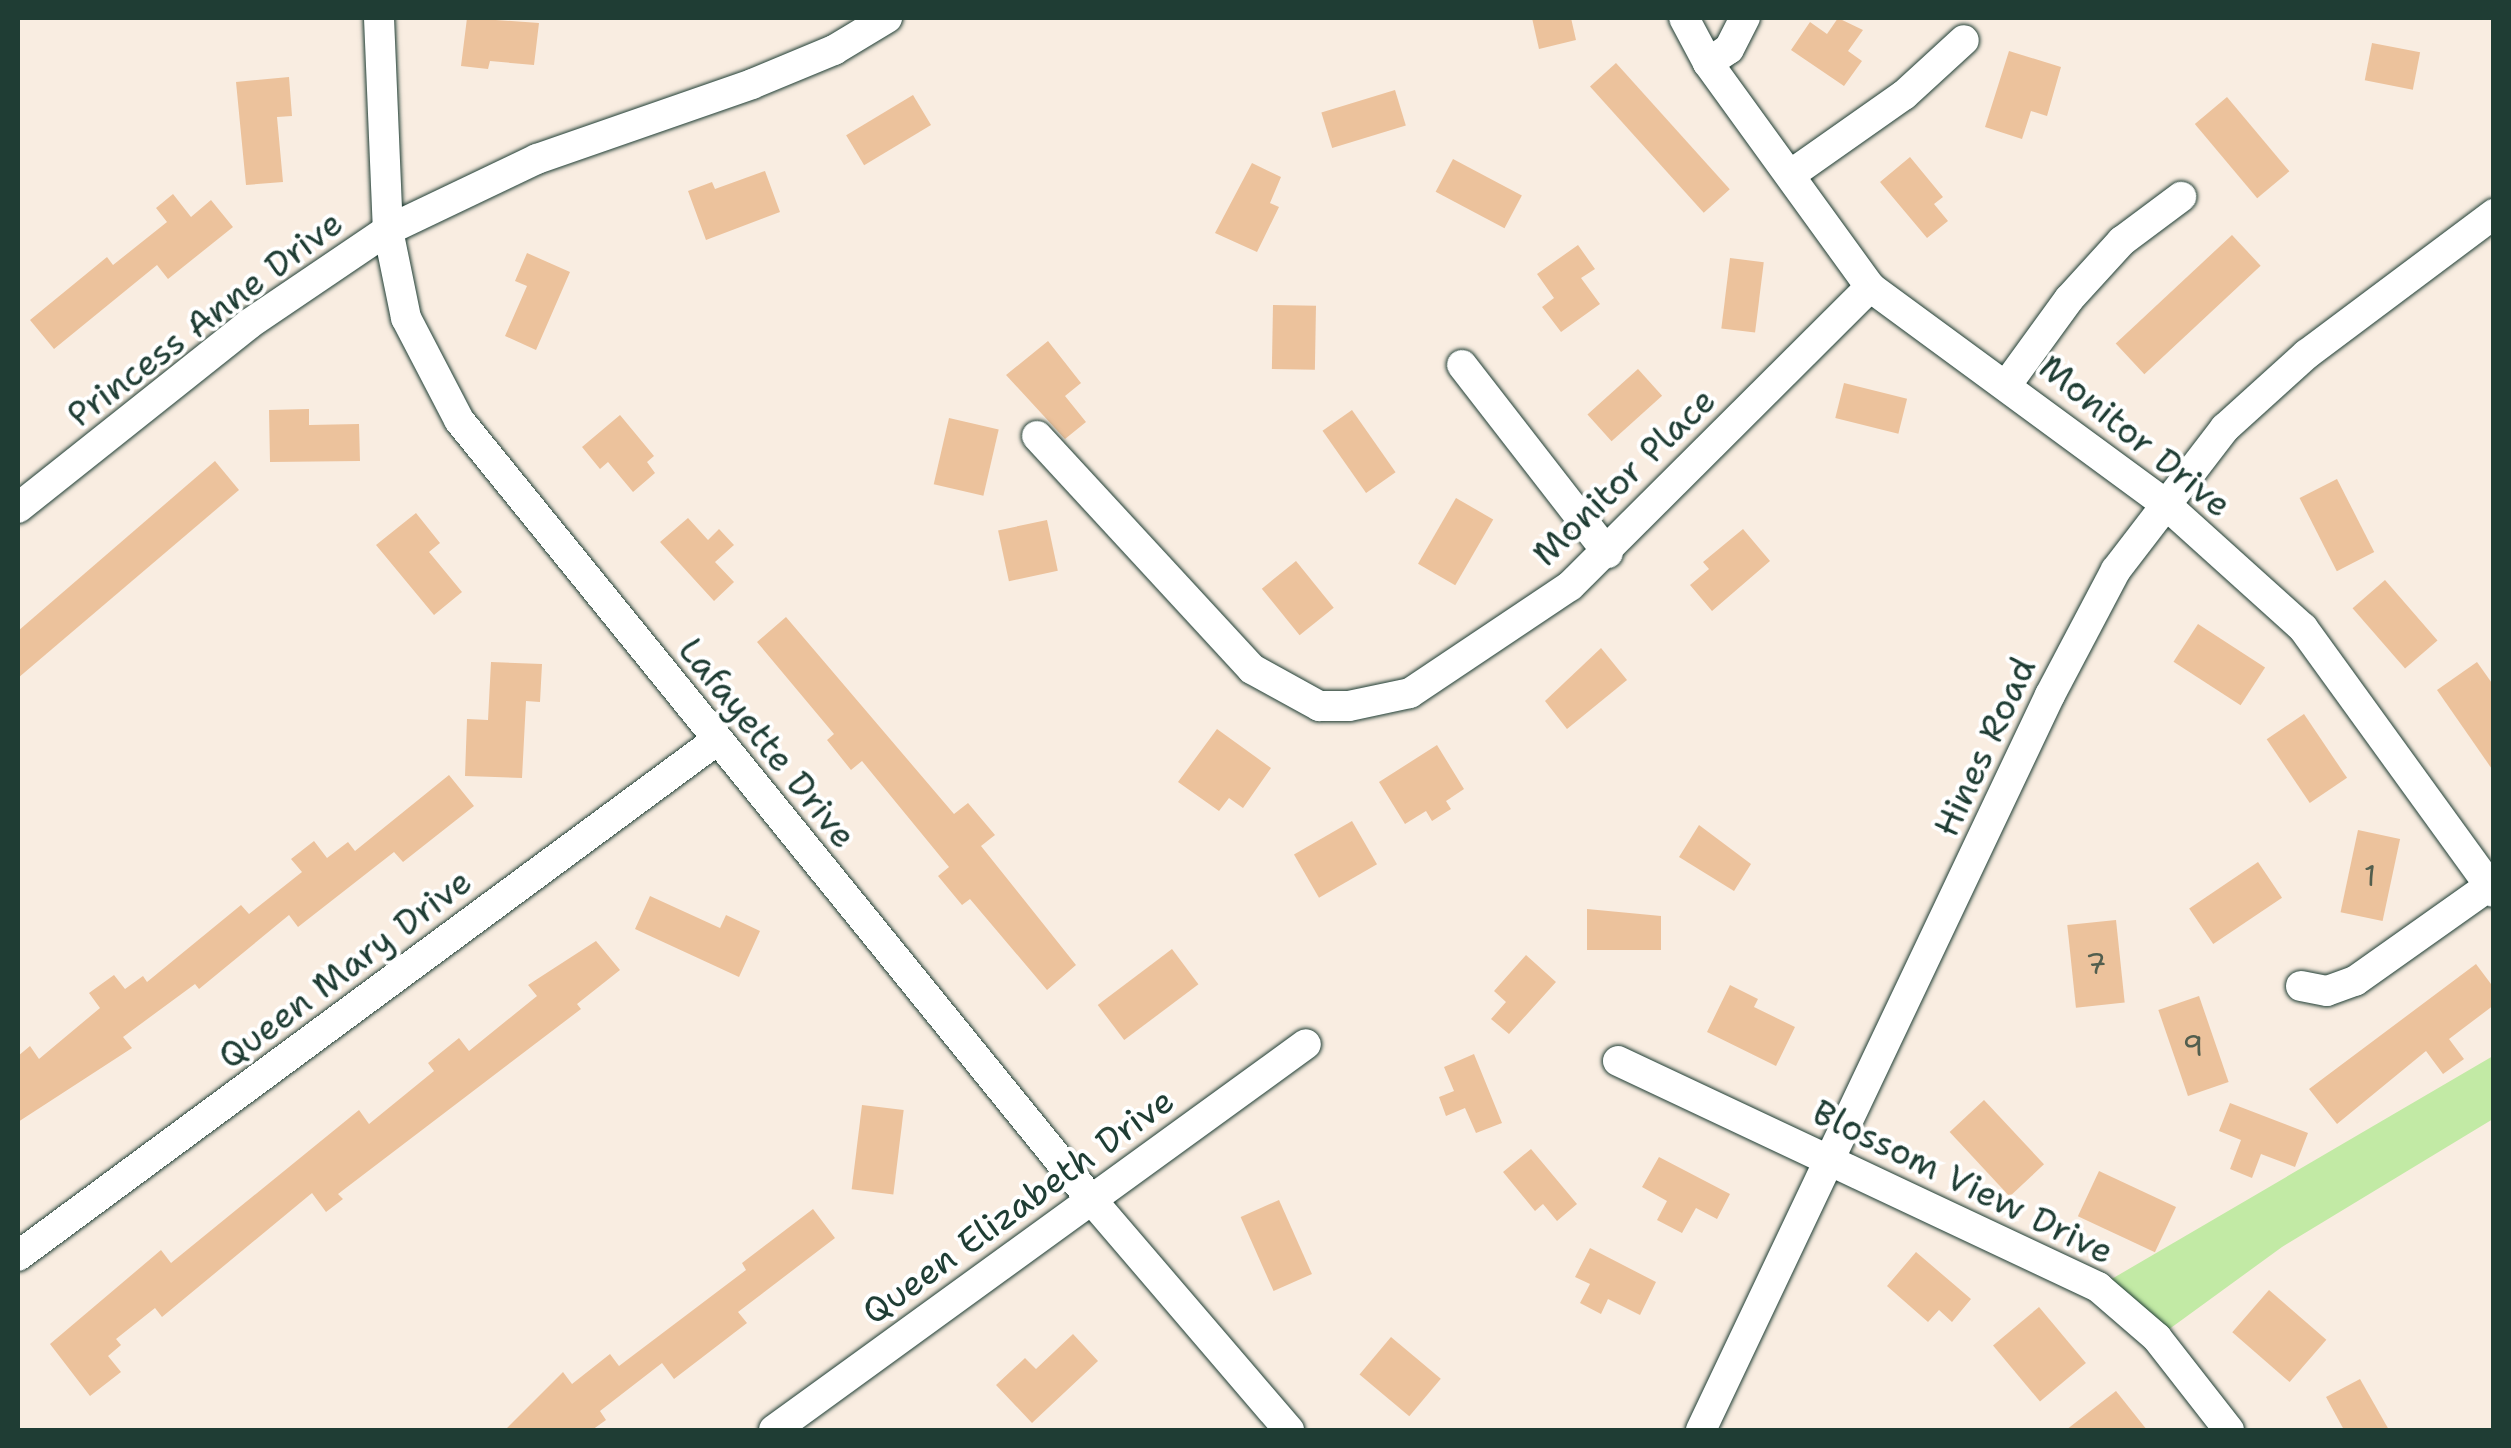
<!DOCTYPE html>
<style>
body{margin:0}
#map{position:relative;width:2511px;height:1448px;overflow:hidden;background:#f9ede1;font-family:"Shantell Sans",sans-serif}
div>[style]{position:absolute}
.green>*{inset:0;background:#c2eaa5}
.building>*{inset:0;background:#ecc29c;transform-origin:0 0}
.roads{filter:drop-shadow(0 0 2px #1f3d34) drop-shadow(0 0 2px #1f3d34)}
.minor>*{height:30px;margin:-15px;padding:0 15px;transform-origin:15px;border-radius:15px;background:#fff}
span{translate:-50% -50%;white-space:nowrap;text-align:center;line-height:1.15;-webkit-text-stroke:8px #fff;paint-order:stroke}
.number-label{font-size:30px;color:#525e4e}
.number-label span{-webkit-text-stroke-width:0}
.street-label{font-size:35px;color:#1f3d34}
.frame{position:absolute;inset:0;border:20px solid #1f3d34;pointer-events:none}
</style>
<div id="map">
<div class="green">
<div style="clip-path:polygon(2493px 1056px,2493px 1119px,2282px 1247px,2157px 1338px,2098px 1287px)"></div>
</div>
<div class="building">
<div style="clip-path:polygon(467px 18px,539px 23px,534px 65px,490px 61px,488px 69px,461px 66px)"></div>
<div style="clip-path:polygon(1532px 18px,1571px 18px,1576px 40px,1539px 49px)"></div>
<div style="clip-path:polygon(1838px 18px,1863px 30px,1848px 51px,1862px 61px,1844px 86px,1791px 50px,1810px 22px,1827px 34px)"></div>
<div style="left:2372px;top:43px;width:49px;height:38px;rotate:11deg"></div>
<div style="clip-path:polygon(2009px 51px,2061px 67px,2047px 116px,2031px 111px,2022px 139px,1985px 127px)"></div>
<div style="left:1616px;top:63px;width:170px;height:35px;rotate:48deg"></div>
<div style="clip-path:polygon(289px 77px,292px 116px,277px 117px,283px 182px,246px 185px,236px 82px)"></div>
<div style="left:1395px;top:90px;width:37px;height:77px;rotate:73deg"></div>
<div style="left:913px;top:95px;width:35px;height:78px;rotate:59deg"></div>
<div style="left:2227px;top:97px;width:97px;height:42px;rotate:50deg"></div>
<div style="clip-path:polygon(1910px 157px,1943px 197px,1934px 204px,1948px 221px,1927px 238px,1880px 182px)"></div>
<div style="left:1453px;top:159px;width:78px;height:37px;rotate:28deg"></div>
<div style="clip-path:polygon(1252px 163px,1281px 177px,1270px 203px,1279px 207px,1257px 252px,1215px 233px)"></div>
<div style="clip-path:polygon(765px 171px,780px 212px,706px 240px,688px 191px,712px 182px,715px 189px)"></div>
<div style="clip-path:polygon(173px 194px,191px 217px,211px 200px,233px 227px,168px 279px,157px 265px,54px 349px,30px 320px,107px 257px,113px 265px,167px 222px,156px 208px)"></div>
<div style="left:2232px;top:235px;width:42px;height:159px;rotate:47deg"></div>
<div style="clip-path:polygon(1578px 245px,1595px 269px,1581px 278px,1600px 304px,1561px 332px,1542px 307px,1554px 298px,1537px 274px)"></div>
<div style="clip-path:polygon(527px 253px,570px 272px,536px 350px,505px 336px,527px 286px,515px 281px)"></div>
<div style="left:1730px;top:258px;width:34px;height:71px;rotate:7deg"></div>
<div style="left:1273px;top:305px;width:43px;height:64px;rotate:1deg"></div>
<div style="clip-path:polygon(1048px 341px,1081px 383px,1065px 396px,1086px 422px,1065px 439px,1006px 375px)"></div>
<div style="left:1638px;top:369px;width:36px;height:68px;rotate:48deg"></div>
<div style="left:1844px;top:383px;width:65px;height:36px;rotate:14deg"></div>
<div style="clip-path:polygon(309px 409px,309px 425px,359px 424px,360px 461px,270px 462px,269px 410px)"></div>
<div style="left:1352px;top:410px;width:76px;height:36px;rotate:55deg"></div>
<div style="clip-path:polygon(620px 415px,654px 456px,647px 462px,655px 473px,633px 492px,608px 462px,600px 469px,582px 447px)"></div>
<div style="left:949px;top:418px;width:51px;height:68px;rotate:13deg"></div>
<div style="clip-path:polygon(215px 461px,239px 490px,18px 678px,18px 631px)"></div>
<div style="left:2337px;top:479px;width:82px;height:42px;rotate:63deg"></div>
<div style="left:1456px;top:498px;width:43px;height:76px;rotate:30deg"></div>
<div style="clip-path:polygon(416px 513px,440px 543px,429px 552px,462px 592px,434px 615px,376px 545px)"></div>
<div style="clip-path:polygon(688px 518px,708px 540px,719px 529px,734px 545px,715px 562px,734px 582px,714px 601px,660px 542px)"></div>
<div style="left:1047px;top:520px;width:52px;height:50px;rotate:78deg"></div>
<div style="clip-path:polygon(1743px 529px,1770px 561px,1712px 611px,1690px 585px,1709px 569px,1703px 562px)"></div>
<div style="left:1296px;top:561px;width:60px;height:44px;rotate:51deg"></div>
<div style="left:2385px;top:580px;width:80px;height:43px;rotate:49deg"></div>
<div style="clip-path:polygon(786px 617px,954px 814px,968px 803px,995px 835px,981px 846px,1076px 965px,1047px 990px,970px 899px,962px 905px,938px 876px,949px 867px,862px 761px,851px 770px,827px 740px,834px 734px,757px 642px)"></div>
<div style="left:2198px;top:624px;width:80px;height:45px;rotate:33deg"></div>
<div style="clip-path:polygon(1601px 648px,1627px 680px,1567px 729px,1545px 701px)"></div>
<div style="clip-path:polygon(491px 662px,542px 664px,540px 702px,526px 701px,522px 778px,465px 776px,467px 719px,488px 720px)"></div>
<div style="clip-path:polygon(2477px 662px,2494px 686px,2494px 772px,2437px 690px)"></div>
<div style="left:2304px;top:714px;width:77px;height:45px;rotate:56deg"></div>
<div style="clip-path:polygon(1217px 729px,1271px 768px,1243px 808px,1229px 798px,1219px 811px,1178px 782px)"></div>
<div style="clip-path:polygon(1437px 745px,1464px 789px,1446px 801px,1451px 809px,1432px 821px,1426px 811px,1405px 824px,1379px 782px)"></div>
<div style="clip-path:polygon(449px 775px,474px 806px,403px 862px,394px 852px,298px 927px,289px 915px,199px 989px,195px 984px,123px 1037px,132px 1048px,18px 1122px,18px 1056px,30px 1046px,39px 1059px,100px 1008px,89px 993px,114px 975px,125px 989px,143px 976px,147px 982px,241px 905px,249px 914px,302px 872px,291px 859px,314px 841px,327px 858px,348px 842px,355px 851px)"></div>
<div style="left:1352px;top:821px;width:50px;height:67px;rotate:60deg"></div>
<div style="clip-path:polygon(1699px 825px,1751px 864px,1734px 891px,1679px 857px)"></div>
<div style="left:2358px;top:830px;width:43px;height:84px;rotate:12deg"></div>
<div style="left:2258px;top:862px;width:43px;height:83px;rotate:56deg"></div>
<div style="clip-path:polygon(650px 896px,720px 928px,726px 915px,760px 931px,739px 977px,635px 929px)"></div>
<div style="clip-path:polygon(1587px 909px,1661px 916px,1661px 950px,1587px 950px)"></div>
<div style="left:2116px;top:920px;width:83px;height:49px;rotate:84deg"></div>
<div style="clip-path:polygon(596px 941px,620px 970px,577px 1004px,581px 1009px,338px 1194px,343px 1199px,326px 1212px,312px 1193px,162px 1317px,155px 1308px,116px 1339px,121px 1345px,108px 1356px,121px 1372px,90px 1396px,50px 1344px,161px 1250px,171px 1263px,359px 1110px,369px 1124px,434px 1071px,428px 1063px,459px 1038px,469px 1051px,537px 996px,528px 985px)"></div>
<div style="left:1172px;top:949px;width:44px;height:93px;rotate:53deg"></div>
<div style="clip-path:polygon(1526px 955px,1556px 982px,1509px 1034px,1491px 1019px,1506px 1002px,1494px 991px)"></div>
<div style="clip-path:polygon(2476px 964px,2494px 988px,2494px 1005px,2449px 1039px,2464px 1059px,2443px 1074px,2426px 1051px,2337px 1124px,2309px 1089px)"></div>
<div style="clip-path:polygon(1730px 985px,1758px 999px,1754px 1007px,1795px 1027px,1776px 1066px,1707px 1032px)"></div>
<div style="left:2199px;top:996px;width:91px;height:43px;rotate:71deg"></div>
<div style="clip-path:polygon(1474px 1054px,1502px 1123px,1476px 1133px,1465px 1108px,1446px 1116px,1439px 1097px,1454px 1091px,1444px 1067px)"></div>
<div style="left:1984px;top:1100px;width:88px;height:47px;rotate:47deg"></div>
<div style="clip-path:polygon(2230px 1103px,2308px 1133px,2295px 1167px,2261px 1154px,2252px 1178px,2230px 1169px,2241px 1140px,2219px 1131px)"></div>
<div style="left:862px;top:1105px;width:42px;height:85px;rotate:7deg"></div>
<div style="clip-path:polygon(1531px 1149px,1577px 1204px,1557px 1221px,1543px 1204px,1535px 1211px,1503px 1172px)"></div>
<div style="clip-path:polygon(1659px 1157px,1730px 1194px,1717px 1219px,1696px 1208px,1682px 1233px,1657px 1220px,1667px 1201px,1642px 1187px)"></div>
<div style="left:2099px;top:1171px;width:85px;height:50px;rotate:25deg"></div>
<div style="left:1279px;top:1200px;width:81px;height:42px;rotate:66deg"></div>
<div style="clip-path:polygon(813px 1209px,835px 1238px,738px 1312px,747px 1323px,674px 1379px,662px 1363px,600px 1411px,606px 1420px,592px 1430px,505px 1430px,563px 1372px,572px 1384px,610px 1354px,619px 1366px,746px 1270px,742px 1263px)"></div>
<div style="clip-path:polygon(1590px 1248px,1656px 1282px,1640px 1315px,1608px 1299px,1601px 1314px,1580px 1303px,1590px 1284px,1575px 1277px)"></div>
<div style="clip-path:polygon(1916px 1252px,1971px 1299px,1952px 1322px,1939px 1310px,1928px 1322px,1887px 1286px)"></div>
<div style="left:2269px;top:1290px;width:76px;height:56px;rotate:41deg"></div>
<div style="left:2039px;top:1307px;width:73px;height:60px;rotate:50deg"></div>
<div style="clip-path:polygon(1073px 1334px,1098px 1361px,1032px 1423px,996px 1385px,1025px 1358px,1036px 1369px)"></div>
<div style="left:1391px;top:1337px;width:65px;height:49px;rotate:40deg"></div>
<div style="clip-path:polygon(2360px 1379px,2389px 1430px,2344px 1430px,2326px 1397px)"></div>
<div style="clip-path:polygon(2116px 1391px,2147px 1430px,2066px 1430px)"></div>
</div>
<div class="roads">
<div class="minor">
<div style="left:379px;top:18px;width:212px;rotate:87.6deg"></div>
<div style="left:388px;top:230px;width:90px;rotate:78.4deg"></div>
<div style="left:406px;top:318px;width:115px;rotate:62.5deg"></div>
<div style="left:459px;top:420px;width:1002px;rotate:50.96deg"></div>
<div style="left:1090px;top:1198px;width:306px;rotate:49.4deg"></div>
<div style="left:1684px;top:18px;width:51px;rotate:61.9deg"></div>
<div style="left:1708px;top:63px;width:276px;rotate:54.1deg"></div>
<div style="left:1870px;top:287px;width:363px;rotate:36.3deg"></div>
<div style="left:2163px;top:502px;width:188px;rotate:42deg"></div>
<div style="left:2303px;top:628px;width:326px;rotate:54.1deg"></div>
<div style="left:1708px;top:63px;width:25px;rotate:-34deg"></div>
<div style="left:1729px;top:49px;width:35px;rotate:-63deg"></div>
<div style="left:1790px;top:175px;width:139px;rotate:-35.1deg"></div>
<div style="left:1904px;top:95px;width:81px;rotate:-42.5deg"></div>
<div style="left:1462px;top:365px;width:238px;rotate:52.2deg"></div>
<div style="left:2008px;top:383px;width:104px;rotate:-54deg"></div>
<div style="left:2069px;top:299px;width:79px;rotate:-47.6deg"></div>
<div style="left:2122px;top:241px;width:74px;rotate:-36.7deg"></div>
<div style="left:1037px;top:436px;width:317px;rotate:47.3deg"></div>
<div style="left:1252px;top:669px;width:77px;rotate:28.9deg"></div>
<div style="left:1319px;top:706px;width:30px"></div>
<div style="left:1349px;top:706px;width:62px;rotate:-12deg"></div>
<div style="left:1410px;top:693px;width:192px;rotate:-33.8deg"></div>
<div style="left:1570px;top:586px;width:424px;rotate:-44.9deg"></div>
<div style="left:18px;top:508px;width:295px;rotate:-38.5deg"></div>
<div style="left:249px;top:324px;width:168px;rotate:-34.1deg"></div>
<div style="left:388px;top:230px;width:165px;rotate:-25.5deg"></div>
<div style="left:537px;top:159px;width:228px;rotate:-19.2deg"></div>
<div style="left:752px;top:84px;width:89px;rotate:-22.5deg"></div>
<div style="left:834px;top:50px;width:62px;rotate:-31.1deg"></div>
<div style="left:2301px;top:986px;width:26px;rotate:11deg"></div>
<div style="left:2327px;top:991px;width:30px;rotate:-20deg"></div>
<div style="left:2355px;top:981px;width:164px;rotate:-35.3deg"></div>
<div style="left:1618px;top:1061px;width:531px;rotate:25.21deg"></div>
<div style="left:2098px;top:1287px;width:78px;rotate:40.8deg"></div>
<div style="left:2157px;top:1338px;width:117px;rotate:52deg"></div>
<div style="left:18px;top:1256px;width:869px;rotate:-36.43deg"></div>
<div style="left:774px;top:1430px;width:657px;rotate:-35.96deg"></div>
<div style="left:1701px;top:1430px;width:814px;rotate:-64.6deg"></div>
<div style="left:2050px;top:695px;width:141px;rotate:-62.2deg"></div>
<div style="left:2116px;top:570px;width:179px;rotate:-52.5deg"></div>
<div style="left:2225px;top:428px;width:110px;rotate:-42.1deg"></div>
<div style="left:2307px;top:354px;width:234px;rotate:-36.8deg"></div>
</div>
</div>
<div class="number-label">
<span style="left:2370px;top:876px">1</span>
<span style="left:2096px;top:964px">7</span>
<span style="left:2193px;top:1046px">9</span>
</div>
<div class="street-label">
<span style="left:205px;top:319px;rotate:-37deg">Princess Anne Drive</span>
<span style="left:2135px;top:436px;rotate:39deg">Monitor Drive</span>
<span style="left:1624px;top:477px;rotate:-44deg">Monitor Place</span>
<span style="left:767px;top:743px;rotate:51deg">Lafayette Drive</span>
<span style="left:1985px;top:747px;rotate:-65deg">Hines Road</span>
<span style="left:345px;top:969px;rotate:-37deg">Queen Mary Drive</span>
<span style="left:1963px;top:1182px;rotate:26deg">Blossom View Drive</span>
<span style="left:1018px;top:1206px;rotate:-36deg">Queen Elizabeth Drive</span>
</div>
<div class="frame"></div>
</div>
